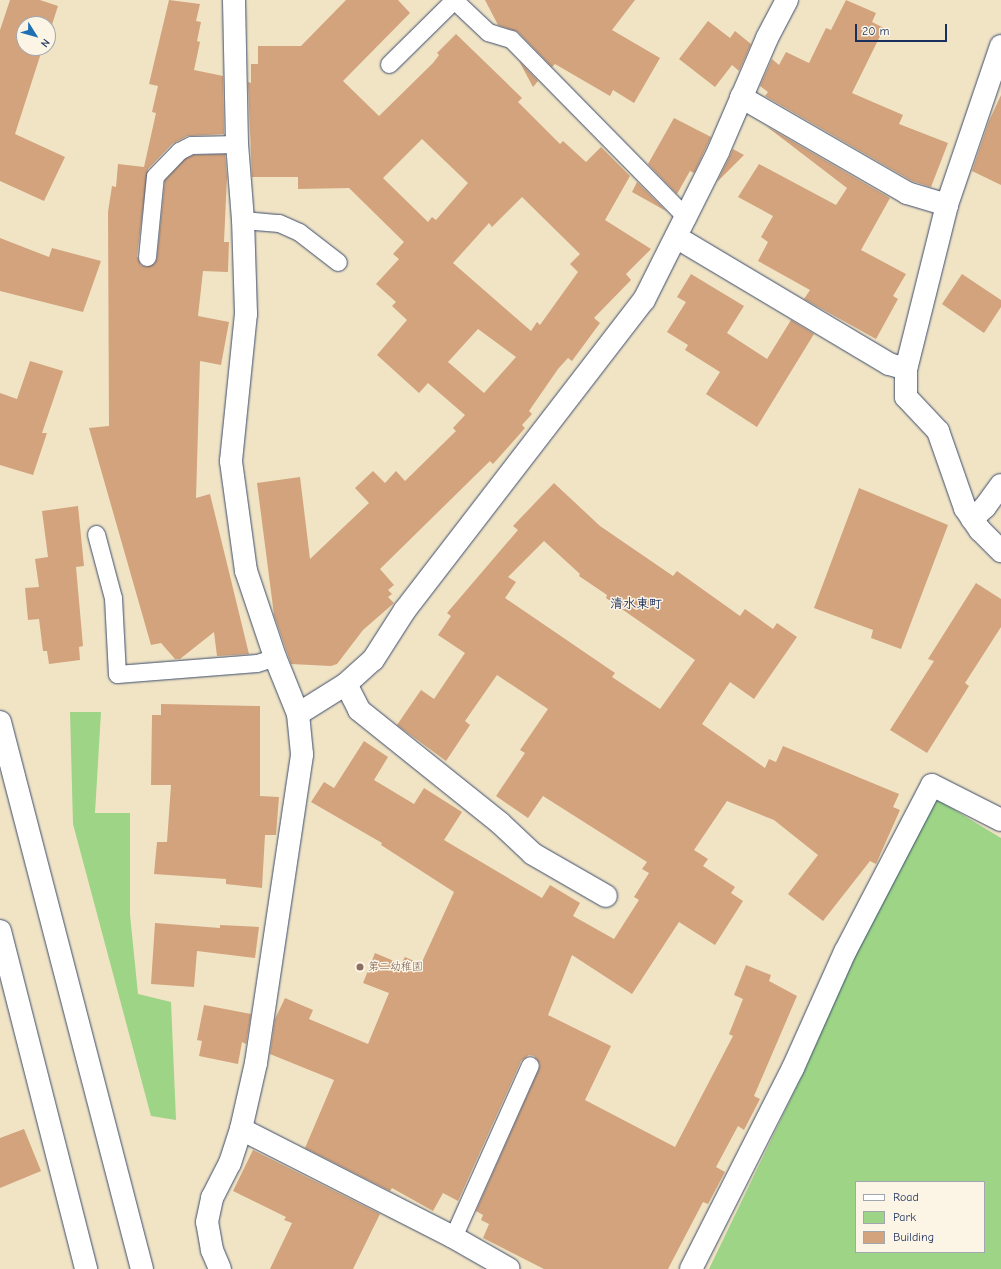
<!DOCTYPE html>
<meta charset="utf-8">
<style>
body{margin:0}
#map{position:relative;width:1001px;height:1269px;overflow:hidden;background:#f0e4c5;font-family:"Comic Neue","Klee One",sans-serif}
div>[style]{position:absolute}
.green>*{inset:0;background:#9dd486}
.building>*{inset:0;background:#d2a37d}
.roads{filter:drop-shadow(0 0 1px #3b4a6d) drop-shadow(0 0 1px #3b4a6d)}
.service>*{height:17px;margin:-8.5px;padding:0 8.5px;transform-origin:8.5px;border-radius:8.5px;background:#fff}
.minor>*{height:22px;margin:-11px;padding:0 11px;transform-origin:11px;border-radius:11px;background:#fff}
.tertiary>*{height:22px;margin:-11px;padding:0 11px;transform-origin:11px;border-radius:11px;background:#fff}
.dots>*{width:11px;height:11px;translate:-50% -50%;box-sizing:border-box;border:2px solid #fcf5e5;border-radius:50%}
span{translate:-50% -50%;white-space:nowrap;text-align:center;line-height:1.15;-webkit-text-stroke:3px #fcf5e5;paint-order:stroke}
.education-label{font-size:11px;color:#785e54}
.left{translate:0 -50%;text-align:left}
.quarter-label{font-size:13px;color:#1b2f5e;font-weight:700}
.legend{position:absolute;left:855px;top:1181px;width:130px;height:72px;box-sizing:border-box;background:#fcf5e5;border:1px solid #a2a6af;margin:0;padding:5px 7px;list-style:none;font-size:12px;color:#1b2f5e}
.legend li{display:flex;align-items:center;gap:8px;height:20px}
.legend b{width:20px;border:1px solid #a2a6af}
.north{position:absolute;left:16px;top:16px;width:40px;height:40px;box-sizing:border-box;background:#fcf5e5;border:1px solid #a2a6af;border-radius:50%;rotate:127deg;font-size:11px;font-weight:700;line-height:16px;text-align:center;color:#1b2f5e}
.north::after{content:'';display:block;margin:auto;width:14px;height:18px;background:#1f6fb2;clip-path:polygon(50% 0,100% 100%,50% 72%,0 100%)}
.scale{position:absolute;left:855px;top:24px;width:92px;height:18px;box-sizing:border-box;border:2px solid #1b2f5e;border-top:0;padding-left:5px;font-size:12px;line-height:14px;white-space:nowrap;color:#1b2f5e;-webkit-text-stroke:3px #fcf5e5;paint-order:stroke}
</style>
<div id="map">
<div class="green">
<div style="clip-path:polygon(70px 712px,101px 712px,95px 813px,130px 813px,130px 915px,138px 994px,171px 1002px,176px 1120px,151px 1116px,73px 824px)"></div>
<div style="clip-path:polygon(evenodd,938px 800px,1001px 838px,1001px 1269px,709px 1269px,807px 1065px,844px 970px,931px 803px,938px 800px,856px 1182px,984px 1182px,984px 1252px,856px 1252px,856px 1182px)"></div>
</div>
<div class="building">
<div style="clip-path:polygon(10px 0,40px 0,58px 6px,48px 37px,48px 24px,24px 24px,24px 48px,45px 48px,43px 54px,41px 53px,15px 134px,65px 157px,44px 201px,0 181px,0 30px)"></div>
<div style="clip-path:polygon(169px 0,200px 4px,196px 21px,201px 22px,197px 41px,200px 42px,194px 70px,223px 76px,224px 134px,187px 136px,172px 144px,148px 169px,137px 256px,141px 265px,146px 267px,155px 263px,157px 258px,165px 180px,185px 159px,193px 155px,225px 154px,227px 177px,224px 242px,229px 242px,228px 272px,203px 271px,198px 316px,229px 322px,221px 365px,200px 361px,196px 498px,210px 494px,249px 654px,217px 656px,214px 632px,180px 659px,175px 659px,161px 643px,151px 645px,89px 428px,109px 426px,108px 212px,112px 186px,116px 187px,118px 164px,144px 167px,156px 113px,152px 112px,158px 86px,149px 84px)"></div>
<div style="clip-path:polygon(evenodd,346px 0,398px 0,410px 13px,343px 81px,379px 116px,433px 63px,439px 55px,437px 53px,456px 34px,522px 98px,518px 102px,560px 144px,563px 141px,586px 162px,601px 147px,630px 176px,605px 220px,651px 249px,626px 274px,631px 280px,594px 318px,600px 323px,572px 361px,568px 358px,558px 369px,529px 411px,532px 414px,522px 425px,525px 428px,493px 464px,490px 461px,380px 569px,394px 585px,388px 590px,392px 594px,388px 597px,394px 603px,363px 630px,337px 664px,331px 666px,291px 664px,274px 615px,257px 483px,300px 477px,310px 559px,369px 503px,355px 488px,373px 471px,385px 483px,396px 471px,405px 481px,456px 431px,453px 428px,465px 415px,428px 383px,419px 393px,377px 355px,407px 320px,392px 306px,396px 302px,376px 284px,399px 259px,393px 254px,404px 242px,349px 188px,298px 189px,298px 177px,252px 177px,248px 82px,251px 83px,251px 64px,258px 64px,258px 46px,301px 46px,346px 0,422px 139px,468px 183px,436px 220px,432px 217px,428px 222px,383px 178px,422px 139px,346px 0,522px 197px,580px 254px,570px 264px,578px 272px,540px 325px,537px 322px,531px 331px,453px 263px,489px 223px,492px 227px,522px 197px,346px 0,478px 329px,516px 357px,484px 393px,448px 362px,478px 329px)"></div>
<div style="clip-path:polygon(485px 0,635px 0,612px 30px,660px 58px,634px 103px,613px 90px,610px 96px,555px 64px,552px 67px,518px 32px,498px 25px)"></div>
<div style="clip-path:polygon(846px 0,876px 13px,872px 22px,884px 28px,852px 93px,903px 115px,899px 124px,948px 143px,931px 187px,912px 181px,765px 96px,768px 92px,760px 86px,772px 59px,779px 65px,786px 52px,809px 63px,826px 28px,831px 30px)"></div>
<div style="clip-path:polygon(708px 21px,730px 38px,735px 31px,751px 44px,739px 71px,732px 65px,715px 87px,679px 59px)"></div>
<div style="clip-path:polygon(519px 61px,538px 81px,533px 87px)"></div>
<div style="clip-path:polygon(1001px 95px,1001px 185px,972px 171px,989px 121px)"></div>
<div style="clip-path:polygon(674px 118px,711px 137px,694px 173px,690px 171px,677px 194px,648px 164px)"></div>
<div style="clip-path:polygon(766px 126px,890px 198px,861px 250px,906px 274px,893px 296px,898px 299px,876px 339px,804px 299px,810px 290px,758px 261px,768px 242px,761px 237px,773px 216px,738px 197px,759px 164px,836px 205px,847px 188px)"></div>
<div style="clip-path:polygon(733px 149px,744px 155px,717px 182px,729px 158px)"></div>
<div style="clip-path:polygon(637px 182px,666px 211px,632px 192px)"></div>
<div style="clip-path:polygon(0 238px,49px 257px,52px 248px,101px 261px,83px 312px,0 291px)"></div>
<div style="clip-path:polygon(691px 274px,744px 306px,727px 333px,767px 359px,791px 320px,814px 334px,757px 427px,706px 394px,720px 372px,685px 350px,688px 345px,667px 332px,686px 302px,677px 297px)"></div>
<div style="clip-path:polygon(962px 274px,1001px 300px,1001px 307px,984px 333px,942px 304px)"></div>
<div style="clip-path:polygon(30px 361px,63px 371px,42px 433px,47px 433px,33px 475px,0 465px,0 393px,17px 399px)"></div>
<div style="clip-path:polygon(evenodd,554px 483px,600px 526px,673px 576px,677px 571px,740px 616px,745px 609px,773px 629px,777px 623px,797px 637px,754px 699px,730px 682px,702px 724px,765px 768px,769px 759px,776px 762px,783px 746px,899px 794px,893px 807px,900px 810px,876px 864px,870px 861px,823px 921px,788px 894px,818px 855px,774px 820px,727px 801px,694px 850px,708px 859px,703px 866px,735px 887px,731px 893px,743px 901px,715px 945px,679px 922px,632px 994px,572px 955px,548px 1015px,611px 1046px,585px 1100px,675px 1147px,733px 1036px,729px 1034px,743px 999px,734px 995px,746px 965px,771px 975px,769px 981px,797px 996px,754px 1096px,760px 1099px,744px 1130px,738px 1126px,716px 1167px,725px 1172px,708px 1204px,703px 1202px,668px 1269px,544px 1269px,483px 1238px,489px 1224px,481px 1220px,483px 1215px,476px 1211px,539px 1069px,540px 1064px,534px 1056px,529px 1055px,521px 1061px,458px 1201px,443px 1193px,433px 1211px,392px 1188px,390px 1191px,305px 1148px,334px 1080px,270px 1054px,275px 1019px,285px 998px,313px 1010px,309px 1019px,368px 1044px,389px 993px,363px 983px,375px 953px,401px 964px,405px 957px,421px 964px,454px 892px,381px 845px,382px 843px,311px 802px,324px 782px,334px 788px,364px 741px,388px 757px,374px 780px,414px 804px,424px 788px,462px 812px,444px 840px,542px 898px,550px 885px,580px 903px,573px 916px,614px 939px,639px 900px,634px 897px,649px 873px,642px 869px,647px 862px,543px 796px,528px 818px,496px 796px,525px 753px,520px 750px,548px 709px,497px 675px,465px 721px,470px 725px,446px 761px,397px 725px,421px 690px,434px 699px,465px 653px,438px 635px,451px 616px,447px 613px,518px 530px,513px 526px,554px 483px,544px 541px,580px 574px,579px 576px,607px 595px,606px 598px,695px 660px,660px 709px,612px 677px,615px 673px,505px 598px,516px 582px,508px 577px,544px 541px)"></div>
<div style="clip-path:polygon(859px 488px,948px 525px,901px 649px,871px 638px,873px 630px,814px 608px)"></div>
<div style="clip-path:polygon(78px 506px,84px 566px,76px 567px,83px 646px,79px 647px,80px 660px,49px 664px,47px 651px,43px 651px,39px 619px,28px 620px,25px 588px,39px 587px,35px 559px,48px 557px,42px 511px)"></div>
<div style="clip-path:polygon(976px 583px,1001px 599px,1001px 627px,965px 683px,969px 686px,927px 753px,890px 730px,934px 661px,928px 659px)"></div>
<div style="clip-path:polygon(161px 704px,260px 706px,260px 796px,279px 797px,276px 835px,265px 835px,262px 888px,226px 884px,226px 879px,154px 874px,157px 842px,167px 842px,171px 785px,151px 785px,152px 715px,161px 715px)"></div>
<div style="clip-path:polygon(155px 923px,220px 928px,220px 925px,259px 927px,255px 958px,197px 951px,194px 987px,151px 984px)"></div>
<div style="clip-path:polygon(204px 1005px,251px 1014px,246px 1044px,242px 1042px,238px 1064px,199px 1056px,202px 1041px,197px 1040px)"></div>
<div style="clip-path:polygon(24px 1129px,41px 1171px,0 1188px,0 1138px)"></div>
<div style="clip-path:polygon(253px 1150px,380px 1214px,353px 1269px,270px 1269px,292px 1223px,284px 1220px,286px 1217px,233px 1191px)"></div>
</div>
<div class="roads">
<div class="service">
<div style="left:389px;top:64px;width:91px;rotate:-44.6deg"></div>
<div style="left:454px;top:0;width:47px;rotate:43.3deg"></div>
<div style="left:488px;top:32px;width:24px;rotate:17deg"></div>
<div style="left:511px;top:39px;width:251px;rotate:45.5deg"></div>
<div style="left:243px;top:220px;width:36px;rotate:5deg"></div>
<div style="left:279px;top:223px;width:22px;rotate:24deg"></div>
<div style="left:299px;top:232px;width:49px;rotate:37.6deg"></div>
<div style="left:147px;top:257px;width:81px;rotate:-84.4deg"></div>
<div style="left:155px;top:176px;width:35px;rotate:-46deg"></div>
<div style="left:179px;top:151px;width:13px;rotate:-27deg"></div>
<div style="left:191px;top:145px;width:46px;rotate:-1.2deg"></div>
<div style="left:96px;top:534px;width:66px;rotate:75.1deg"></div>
<div style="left:113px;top:598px;width:76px;rotate:87deg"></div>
<div style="left:117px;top:674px;width:140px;rotate:-4.5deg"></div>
<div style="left:257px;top:663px;width:19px;rotate:-18deg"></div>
<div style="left:453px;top:1237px;width:188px;rotate:-65.9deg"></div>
</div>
<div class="minor">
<div style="left:1001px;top:46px;width:168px;rotate:108.8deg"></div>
<div style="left:947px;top:205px;width:169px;rotate:104deg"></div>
<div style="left:906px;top:369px;width:28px;rotate:90deg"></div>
<div style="left:906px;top:397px;width:47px;rotate:46.7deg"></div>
<div style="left:938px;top:431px;width:82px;rotate:70.7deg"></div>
<div style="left:965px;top:508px;width:27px;rotate:56deg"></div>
<div style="left:980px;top:530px;width:30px;rotate:45deg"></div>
<div style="left:741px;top:97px;width:192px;rotate:30deg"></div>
<div style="left:907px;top:193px;width:42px;rotate:16.7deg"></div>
<div style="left:676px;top:237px;width:248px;rotate:30.8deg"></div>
<div style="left:889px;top:364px;width:18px;rotate:16deg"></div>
<div style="left:972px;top:519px;width:18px;rotate:-43deg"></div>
<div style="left:985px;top:507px;width:27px;rotate:-54deg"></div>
<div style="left:346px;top:684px;width:29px;rotate:63deg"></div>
<div style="left:359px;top:710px;width:181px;rotate:38.7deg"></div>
<div style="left:500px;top:823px;width:45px;rotate:43.2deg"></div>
<div style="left:533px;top:854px;width:84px;rotate:29.9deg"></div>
<div style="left:298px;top:714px;width:57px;rotate:-32deg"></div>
<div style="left:346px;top:684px;width:36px;rotate:-42deg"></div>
<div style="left:373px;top:660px;width:59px;rotate:-57.4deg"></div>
<div style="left:405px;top:610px;width:391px;rotate:-52.4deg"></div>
<div style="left:644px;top:300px;width:165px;rotate:-63.4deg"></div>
<div style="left:718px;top:152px;width:124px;rotate:-66.7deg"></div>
<div style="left:767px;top:38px;width:43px;rotate:-62.2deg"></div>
<div style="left:0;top:931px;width:349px;rotate:75.7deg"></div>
<div style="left:241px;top:1129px;width:238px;rotate:27deg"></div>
<div style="left:453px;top:1237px;width:64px;rotate:29.7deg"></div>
<div style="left:220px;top:1269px;width:21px;rotate:-113deg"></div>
<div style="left:212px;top:1250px;width:28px;rotate:-100deg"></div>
<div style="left:207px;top:1222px;width:25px;rotate:-78deg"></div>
<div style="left:212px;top:1198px;width:39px;rotate:-63deg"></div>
<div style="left:230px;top:1163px;width:36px;rotate:-72deg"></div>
<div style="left:241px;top:1129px;width:68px;rotate:-77.2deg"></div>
<div style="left:256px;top:1063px;width:312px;rotate:-81.5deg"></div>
<div style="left:302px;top:754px;width:40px;rotate:-95.7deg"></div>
<div style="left:298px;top:714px;width:61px;rotate:-112deg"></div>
<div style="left:275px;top:657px;width:91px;rotate:-108.6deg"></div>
<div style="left:246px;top:571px;width:111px;rotate:-97.8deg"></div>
<div style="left:231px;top:461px;width:148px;rotate:-84.2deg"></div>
<div style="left:246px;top:314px;width:94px;rotate:-91.8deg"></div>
<div style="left:243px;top:220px;width:76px;rotate:-94.5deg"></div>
<div style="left:237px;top:144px;width:144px;rotate:-91.2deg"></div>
<div style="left:691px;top:1269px;width:225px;rotate:-63.1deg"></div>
<div style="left:793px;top:1068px;width:127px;rotate:-65.9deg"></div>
<div style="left:845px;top:952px;width:188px;rotate:-62.5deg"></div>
<div style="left:932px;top:785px;width:77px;rotate:26.9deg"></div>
</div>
<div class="tertiary">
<div style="left:0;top:722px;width:565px;rotate:75.45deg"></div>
</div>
</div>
<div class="dots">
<div style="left:360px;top:967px;background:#8d6e63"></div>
</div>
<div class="education-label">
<span class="left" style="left:368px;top:967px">第二幼稚園</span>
</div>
<div class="quarter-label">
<span style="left:636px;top:604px">清水東町</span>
</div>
<ul class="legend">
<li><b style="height:5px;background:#fff"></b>Road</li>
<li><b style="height:11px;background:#9dd486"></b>Park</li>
<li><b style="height:11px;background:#d2a37d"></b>Building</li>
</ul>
<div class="north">N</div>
<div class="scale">20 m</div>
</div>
